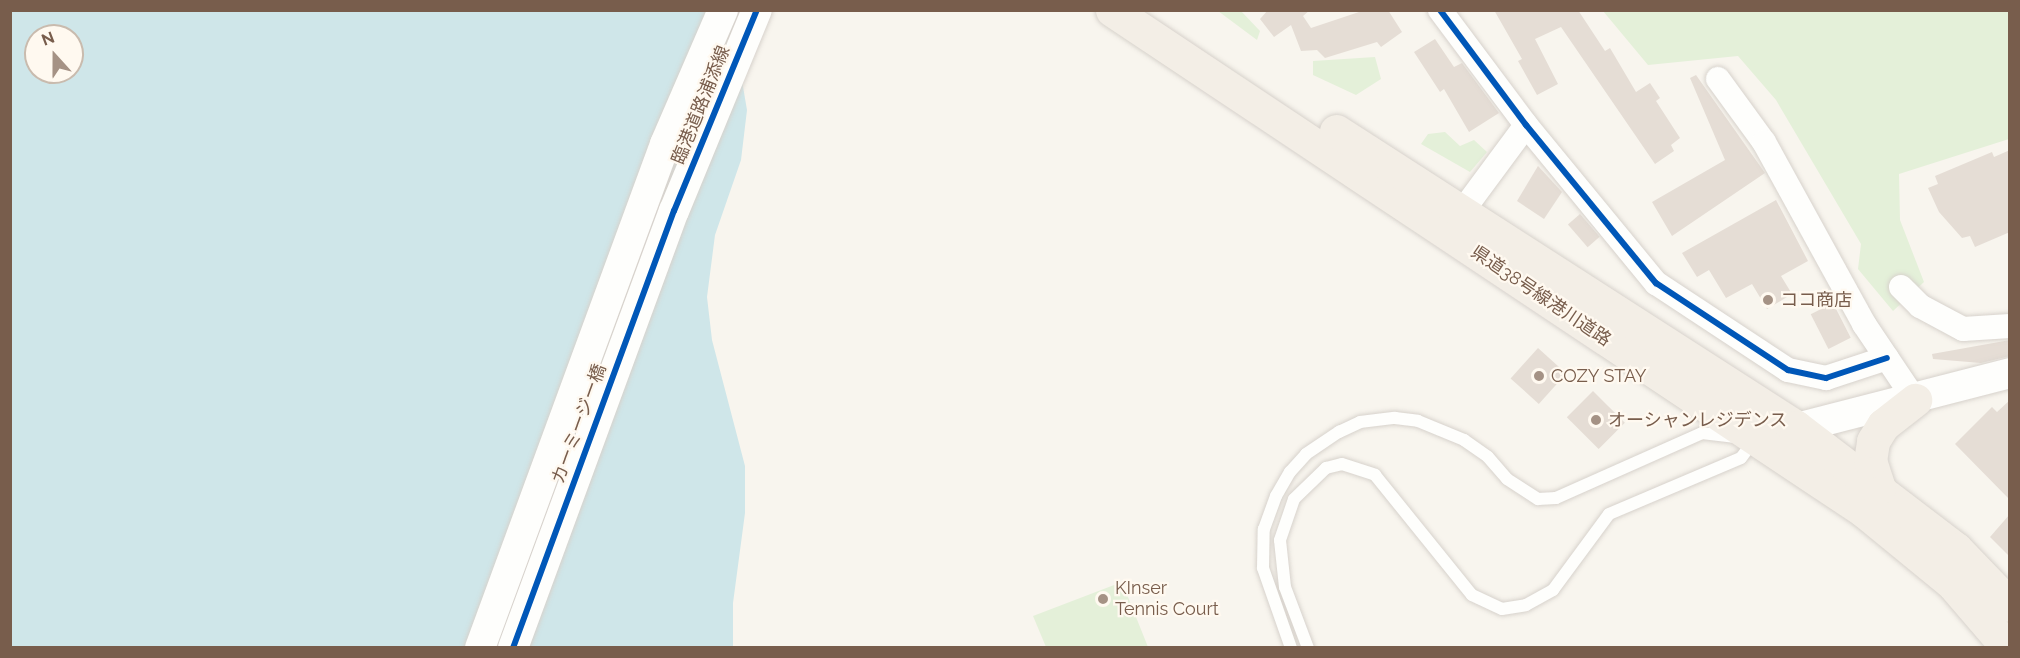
<!DOCTYPE html>
<meta charset="utf-8">
<style>
body{margin:0}
#map{position:relative;width:2020px;height:658px;overflow:hidden;background:#f8f5ee;font-family:Raleway,"Noto Sans JP",sans-serif}
div>[style]{position:absolute}
.green>*{inset:0;background:#e4f0d9}
.water>*{inset:0;background:#cfe6e9}
.building>*{inset:0;background:#e5ddd5;transform-origin:0 0}
.roads{filter:drop-shadow(0 0 2px #d7d2cc) drop-shadow(0 0 2px #d7d2cc)}
.service>*{height:12px;margin:-6px;padding:0 6px;transform-origin:6px;border-radius:6px;background:#fefefc}
.minor>*{height:24px;margin:-12px;padding:0 12px;transform-origin:12px;border-radius:12px;background:#fefefc}
.tertiary>*{height:30px;margin:-15px;padding:0 15px;transform-origin:15px;border-radius:15px;background:#fefefc}
.primary>*{height:33px;margin:-16.5px;padding:0 16.5px;transform-origin:16.5px;border-radius:16.5px;background:#f3eee6}
.cycleway>*{height:6px;margin:-3px;padding:0 3px;transform-origin:3px;border-radius:3px;background:#0057b8}
.dots>*{width:16px;height:16px;translate:-50% -50%;box-sizing:border-box;border:3px solid #fff9f0;border-radius:50%}
span{translate:-50% -50%;white-space:nowrap;text-align:center;line-height:1.15;-webkit-text-stroke:4.5px #fff9f0;paint-order:stroke}
.street-label{font-size:18px;color:#785d4c}
.poi-label{font-size:18px;color:#785d4c}
.left{translate:0 -50%;text-align:left}
.frame{position:absolute;inset:0;border:12px solid #785d4c;pointer-events:none}
.north{position:absolute;left:24px;top:24px;width:60px;height:60px;box-sizing:border-box;background:#fff9f0;border:2px solid #c9bbae;border-radius:50%;rotate:339deg;font-size:16px;font-weight:700;line-height:24px;text-align:center;color:#785d4c}
.north::after{content:'';display:block;margin:auto;width:21px;height:27px;background:#a59285;clip-path:polygon(50% 0,100% 100%,50% 72%,0 100%)}
</style>
<div id="map">
<div class="green">
<div style="clip-path:polygon(1218px 11px,1241px 11px,1260px 31px,1257px 40px)"></div>
<div style="clip-path:polygon(1603px 11px,2009px 11px,2009px 139px,1899px 174px,1900px 220px,1924px 282px,1893px 311px,1858px 269px,1861px 244px,1776px 100px,1738px 56px,1648px 65px)"></div>
<div style="clip-path:polygon(1375px 57px,1381px 79px,1356px 95px,1313px 75px,1313px 61px)"></div>
<div style="clip-path:polygon(1445px 132px,1460px 146px,1474px 140px,1487px 152px,1470px 172px,1421px 144px,1428px 134px)"></div>
<div style="clip-path:polygon(1122px 582px,1148px 647px,1046px 647px,1033px 616px)"></div>
</div>
<div class="water">
<div style="clip-path:polygon(evenodd,10px 11px,730px 11px,747px 110px,741px 160px,715px 235px,707px 297px,712px 340px,745px 466px,745px 513px,733px 603px,733px 647px,11px 647px,10px 11px,36px 36px,72px 36px,72px 72px,36px 72px,36px 36px)"></div>
</div>
<div class="building">
<div style="clip-path:polygon(1268px 10px,1310px 10px,1303px 16px,1311px 28px,1365px 10px,1388px 10px,1402px 32px,1381px 47px,1377px 42px,1325px 58px,1317px 50px,1301px 51px,1291px 25px,1274px 37px,1260px 19px)"></div>
<div style="clip-path:polygon(1494px 10px,1578px 10px,1605px 51px,1610px 48px,1636px 92px,1650px 83px,1660px 98px,1656px 101px,1680px 138px,1671px 145px,1674px 151px,1655px 164px,1561px 27px,1535px 39px,1558px 84px,1537px 95px,1518px 61px,1522px 59px)"></div>
<div style="clip-path:polygon(1435px 39px,1454px 67px,1462px 63px,1499px 113px,1469px 132px,1444px 89px,1440px 92px,1414px 52px)"></div>
<div style="clip-path:polygon(1696px 75px,1765px 173px,1672px 236px,1652px 202px,1725px 160px,1690px 78px)"></div>
<div style="clip-path:polygon(2010px 150px,2010px 232px,1975px 247px,1970px 236px,1962px 238px,1939px 212px,1928px 188px,1938px 184px,1935px 176px,1992px 152px,1994px 157px)"></div>
<div style="clip-path:polygon(1538px 166px,1562px 192px,1544px 219px,1517px 201px)"></div>
<div style="clip-path:polygon(1776px 200px,1808px 261px,1781px 276px,1792px 294px,1767px 309px,1752px 284px,1726px 298px,1709px 270px,1697px 277px,1682px 253px)"></div>
<div style="left:1580px;top:214px;width:30px;height:16px;rotate:49deg"></div>
<div style="left:1833px;top:303px;width:39px;height:25px;rotate:63deg"></div>
<div style="clip-path:polygon(2010px 340px,2010px 356px,1981px 363px,1933px 359px,1932px 354px)"></div>
<div style="left:1538px;top:348px;width:38px;height:41px;rotate:42deg"></div>
<div style="left:1593px;top:391px;width:45px;height:37px;rotate:45deg"></div>
<div style="clip-path:polygon(2010px 400px,2010px 500px,1955px 444px,1992px 407px,1997px 412px)"></div>
<div style="clip-path:polygon(2010px 514px,2010px 557px,1990px 537px)"></div>
</div>
<div class="roads">
<div class="service">
<div style="left:1291px;top:648px;width:85px;rotate:-109.3deg"></div>
<div style="left:1263px;top:568px;width:39px;rotate:-89deg"></div>
<div style="left:1264px;top:529px;width:35px;rotate:-70deg"></div>
<div style="left:1276px;top:496px;width:28px;rotate:-60deg"></div>
<div style="left:1290px;top:472px;width:24px;rotate:-48deg"></div>
<div style="left:1306px;top:454px;width:40px;rotate:-34deg"></div>
<div style="left:1339px;top:432px;width:23px;rotate:-25deg"></div>
<div style="left:1360px;top:422px;width:35px;rotate:-7deg"></div>
<div style="left:1395px;top:418px;width:23px;rotate:7deg"></div>
<div style="left:1418px;top:421px;width:50px;rotate:22.4deg"></div>
<div style="left:1464px;top:440px;width:29px;rotate:35deg"></div>
<div style="left:1488px;top:457px;width:29px;rotate:49deg"></div>
<div style="left:1507px;top:479px;width:37px;rotate:33deg"></div>
<div style="left:1538px;top:499px;width:18px;rotate:-3deg"></div>
<div style="left:1556px;top:498px;width:160px;rotate:-24deg"></div>
<div style="left:1702px;top:433px;width:34px;rotate:7deg"></div>
<div style="left:1308px;top:648px;width:65px;rotate:-110.7deg"></div>
<div style="left:1285px;top:587px;width:47px;rotate:-96.1deg"></div>
<div style="left:1280px;top:540px;width:43px;rotate:-71.1deg"></div>
<div style="left:1294px;top:499px;width:45px;rotate:-44.1deg"></div>
<div style="left:1326px;top:468px;width:16px;rotate:-14deg"></div>
<div style="left:1342px;top:464px;width:35px;rotate:18deg"></div>
<div style="left:1375px;top:475px;width:154px;rotate:51.1deg"></div>
<div style="left:1472px;top:595px;width:33px;rotate:25deg"></div>
<div style="left:1502px;top:609px;width:24px;rotate:-9deg"></div>
<div style="left:1526px;top:605px;width:31px;rotate:-29deg"></div>
<div style="left:1553px;top:590px;width:94px;rotate:-53.6deg"></div>
<div style="left:1609px;top:514px;width:143px;rotate:-23deg"></div>
<div style="left:1741px;top:458px;width:22px;rotate:-54deg"></div>
</div>
<div class="minor">
<div style="left:1440px;top:10px;width:144px;rotate:53.2deg"></div>
<div style="left:1526px;top:125px;width:205px;rotate:50.6deg"></div>
<div style="left:1656px;top:283px;width:158px;rotate:33.4deg"></div>
<div style="left:1788px;top:370px;width:39px;rotate:12deg"></div>
<div style="left:1826px;top:378px;width:64px;rotate:-18.2deg"></div>
<div style="left:1718px;top:79px;width:78px;rotate:53.9deg"></div>
<div style="left:1764px;top:142px;width:208px;rotate:61.2deg"></div>
<div style="left:1864px;top:324px;width:92px;rotate:56.1deg"></div>
<div style="left:1461px;top:213px;width:109px;rotate:-53.5deg"></div>
<div style="left:1901px;top:287px;width:27px;rotate:45deg"></div>
<div style="left:1920px;top:306px;width:49px;rotate:28.1deg"></div>
<div style="left:1963px;top:329px;width:47px;rotate:-3.7deg"></div>
</div>
<div class="tertiary">
<div style="left:1777px;top:433px;width:241px;rotate:-14.4deg"></div>
<div style="left:480px;top:648px;width:537px;rotate:-69.84deg"></div>
<div style="left:665px;top:144px;width:146px;rotate:-66.6deg"></div>
<div style="left:513px;top:648px;width:466px;rotate:-69.8deg"></div>
<div style="left:674px;top:211px;width:217px;rotate:-67.6deg"></div>
</div>
<div class="primary">
<div style="left:1112px;top:10px;width:904px;rotate:33.67deg"></div>
<div style="left:1864px;top:511px;width:114px;rotate:39.3deg"></div>
<div style="left:1952px;top:583px;width:86px;rotate:49.3deg"></div>
<div style="left:1336px;top:131px;width:547px;rotate:32.76deg"></div>
<div style="left:1796px;top:427px;width:201px;rotate:37.3deg"></div>
<div style="left:1956px;top:549px;width:78px;rotate:46deg"></div>
<div style="left:1879px;top:488px;width:28px;rotate:-108deg"></div>
<div style="left:1870px;top:461px;width:20px;rotate:-81deg"></div>
<div style="left:1873px;top:441px;width:19px;rotate:-58deg"></div>
<div style="left:1883px;top:425px;width:41px;rotate:-38deg"></div>
</div>
</div>
<div class="cycleway">
<div style="left:1440px;top:10px;width:144px;rotate:53.2deg"></div>
<div style="left:1526px;top:125px;width:205px;rotate:50.6deg"></div>
<div style="left:1656px;top:283px;width:158px;rotate:33.4deg"></div>
<div style="left:1788px;top:370px;width:39px;rotate:12deg"></div>
<div style="left:1826px;top:378px;width:64px;rotate:-18.2deg"></div>
<div style="left:513px;top:648px;width:466px;rotate:-69.8deg"></div>
<div style="left:674px;top:211px;width:217px;rotate:-67.6deg"></div>
</div>
<div class="dots">
<div style="left:1768px;top:300px;background:#a59285"></div>
<div style="left:1539px;top:376px;background:#a59285"></div>
<div style="left:1596px;top:420px;background:#a59285"></div>
<div style="left:1103px;top:599px;background:#a59285"></div>
</div>
<div class="street-label">
<span style="left:701px;top:105px;rotate:-68deg">臨港道路浦添線</span>
<span style="left:1541px;top:296px;rotate:34deg">県道38号線港川道路</span>
<span style="left:579px;top:424px;rotate:-70deg">カーミージー橋</span>
</div>
<div class="poi-label">
<span class="left" style="left:1780px;top:300px">ココ商店</span>
<span class="left" style="left:1551px;top:376px">COZY STAY</span>
<span class="left" style="left:1608px;top:420px">オーシャンレジデンス</span>
<span class="left" style="left:1115px;top:599px">KInser<br>Tennis Court</span>
</div>
<div class="frame"></div>
<div class="north">N</div>
</div>
